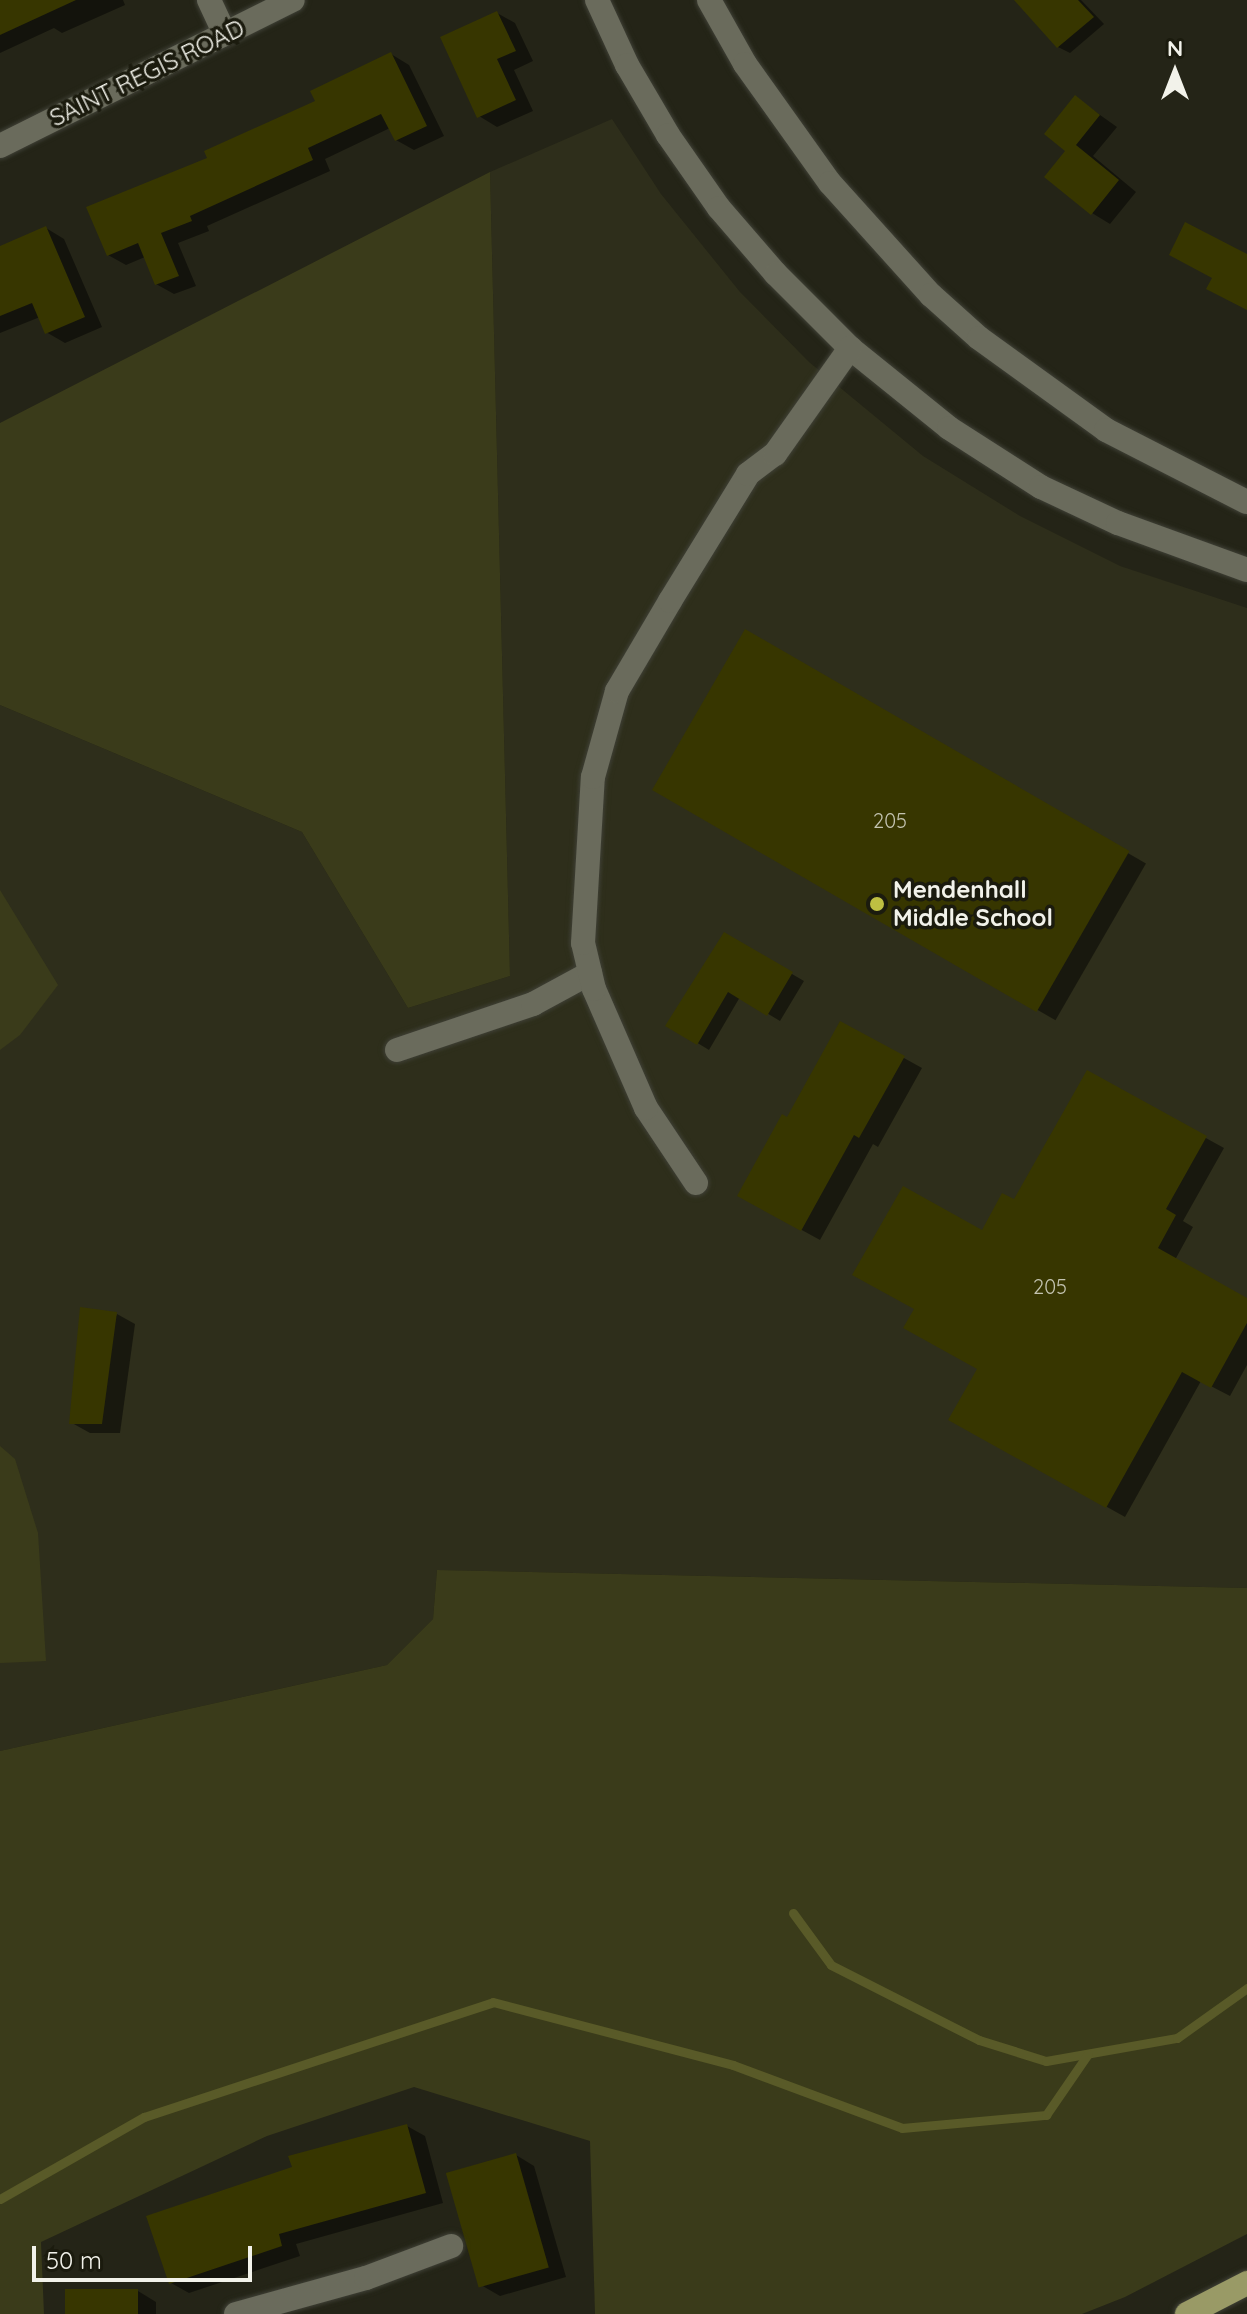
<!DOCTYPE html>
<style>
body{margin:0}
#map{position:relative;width:1247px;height:2314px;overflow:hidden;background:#242417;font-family:Quicksand,sans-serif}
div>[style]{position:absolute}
.built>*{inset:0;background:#2e2e1b}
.green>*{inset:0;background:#3a3b1a}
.shadow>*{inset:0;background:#0007;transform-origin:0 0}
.stream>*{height:9px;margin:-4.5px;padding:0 4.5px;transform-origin:4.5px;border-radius:4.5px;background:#595a28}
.building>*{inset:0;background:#373600;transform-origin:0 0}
.roads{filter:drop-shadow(0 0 2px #3f4036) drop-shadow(0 0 2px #3f4036)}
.minor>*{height:24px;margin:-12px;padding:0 12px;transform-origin:12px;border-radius:12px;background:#6a6b5c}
.major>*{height:24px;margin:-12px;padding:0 12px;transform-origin:12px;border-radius:12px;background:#999a66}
.dots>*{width:22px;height:22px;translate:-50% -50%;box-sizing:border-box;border:4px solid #1b1b0e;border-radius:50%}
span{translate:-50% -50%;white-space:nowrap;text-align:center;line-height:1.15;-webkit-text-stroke:7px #1b1b0e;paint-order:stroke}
.number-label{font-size:20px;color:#c3c3b0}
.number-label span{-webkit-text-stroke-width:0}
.street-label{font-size:24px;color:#f2f2ea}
.poi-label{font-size:24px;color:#f2f2ea;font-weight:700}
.left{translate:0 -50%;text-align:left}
.north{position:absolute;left:1135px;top:32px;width:80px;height:80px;-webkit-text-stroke:6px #1b1b0e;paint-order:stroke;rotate:0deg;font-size:22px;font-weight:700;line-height:32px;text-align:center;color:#f2f2ea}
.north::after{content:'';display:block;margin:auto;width:28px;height:36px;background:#f2f2ea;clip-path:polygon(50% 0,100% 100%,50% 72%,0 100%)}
.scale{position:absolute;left:32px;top:2246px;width:220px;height:36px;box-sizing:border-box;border:4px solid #f2f2ea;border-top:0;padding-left:10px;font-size:24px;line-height:28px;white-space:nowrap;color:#f2f2ea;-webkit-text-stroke:6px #1b1b0e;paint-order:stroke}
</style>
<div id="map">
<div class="built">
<div style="clip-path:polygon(612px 119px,661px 194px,740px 292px,809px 362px,923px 456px,1020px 516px,1120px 566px,1247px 608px,1247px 1588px,437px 1570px,433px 1619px,387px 1665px,0 1751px,0 705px,302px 832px,408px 1008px,510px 976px,490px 172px)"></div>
</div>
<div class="green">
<div style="clip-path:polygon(490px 172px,510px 976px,408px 1008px,302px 832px,0 705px,0 423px)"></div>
<div style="clip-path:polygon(0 890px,58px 985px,20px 1035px,0 1050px)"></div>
<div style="clip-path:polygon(0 1446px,15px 1459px,38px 1533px,46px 1661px,0 1663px)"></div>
<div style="clip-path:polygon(437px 1570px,1247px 1588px,1247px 2234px,1125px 2297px,1082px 2314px,595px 2314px,590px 2141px,414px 2087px,267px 2136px,41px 2242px,44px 2314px,0 2314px,0 1751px,387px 1665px,433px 1619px)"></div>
</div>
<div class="shadow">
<div style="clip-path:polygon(0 0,123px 0,125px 5px,62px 33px,54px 28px,0 53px)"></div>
<div style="clip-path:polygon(1017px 0,1081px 0,1104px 24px,1070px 53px,1058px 47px)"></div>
<div style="clip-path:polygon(497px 13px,515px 23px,533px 61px,514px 70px,533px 111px,497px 127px,479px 116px)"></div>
<div style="clip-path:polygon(391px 54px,409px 65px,444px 136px,414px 150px,396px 140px,390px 128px,325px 159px,330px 171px,207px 226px,209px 231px,178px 243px,196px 286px,174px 294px,156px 284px,145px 257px,126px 265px,108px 255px,210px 159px,317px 102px)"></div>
<div style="clip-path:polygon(1076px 98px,1117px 127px,1093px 156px,1136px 192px,1110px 224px,1092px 213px,1068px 151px)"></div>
<div style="clip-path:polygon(46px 228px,64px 239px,102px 327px,65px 343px,46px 332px,40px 317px,0 333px,0 248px)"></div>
<div style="left:745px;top:632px;width:463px;height:181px;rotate:30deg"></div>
<div style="clip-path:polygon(725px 935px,804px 981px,780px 1021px,740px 997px,709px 1050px,668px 1025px)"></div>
<div style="clip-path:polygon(841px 1023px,922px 1068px,878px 1147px,873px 1144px,820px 1240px,758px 1206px,788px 1119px)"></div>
<div style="clip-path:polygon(1088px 1073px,1224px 1148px,1183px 1221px,1193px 1227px,1175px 1260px,1247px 1300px,1247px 1365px,1230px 1396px,1201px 1381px,1125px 1517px,951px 1420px,979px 1369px,983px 1232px,1015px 1202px)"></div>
<div style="clip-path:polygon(117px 1314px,135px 1324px,120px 1433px,90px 1433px,72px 1423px)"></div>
<div style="clip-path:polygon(407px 2126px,425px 2136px,443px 2203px,296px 2244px,300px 2256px,189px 2293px,171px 2283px,294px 2168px)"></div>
<div style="clip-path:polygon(516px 2155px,534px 2166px,566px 2277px,500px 2296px,481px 2285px)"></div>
<div style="clip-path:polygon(138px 2291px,156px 2302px,156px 2314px,67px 2314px)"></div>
</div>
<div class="stream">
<div style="left:793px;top:1913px;width:64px;rotate:53.8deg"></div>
<div style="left:831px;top:1965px;width:166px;rotate:26.9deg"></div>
<div style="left:979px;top:2040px;width:70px;rotate:17.4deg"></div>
<div style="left:1046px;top:2061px;width:133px;rotate:-10deg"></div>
<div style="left:1177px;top:2038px;width:86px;rotate:-35.5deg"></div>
<div style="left:0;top:2199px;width:166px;rotate:-29.7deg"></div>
<div style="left:144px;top:2117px;width:367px;rotate:-18.2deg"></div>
<div style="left:493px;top:2002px;width:248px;rotate:14.7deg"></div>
<div style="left:733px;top:2065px;width:180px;rotate:20.4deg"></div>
<div style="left:902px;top:2128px;width:145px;rotate:-5.2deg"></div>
<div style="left:1046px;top:2115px;width:74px;rotate:-55.5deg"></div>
</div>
<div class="building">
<div style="clip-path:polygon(0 0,76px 0,0 35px)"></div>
<div style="clip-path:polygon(1014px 0,1078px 0,1094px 17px,1057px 48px)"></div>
<div style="clip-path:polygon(497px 11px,516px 51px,497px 59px,516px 100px,477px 118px,440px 37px)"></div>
<div style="clip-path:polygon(391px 52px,427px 126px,395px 141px,381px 114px,308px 148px,313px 160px,190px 216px,192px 221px,161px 233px,179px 276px,155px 285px,138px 243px,107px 256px,86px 207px,207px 158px,204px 151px,315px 101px,310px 91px)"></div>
<div style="clip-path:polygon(1075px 95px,1100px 115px,1076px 145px,1119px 180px,1091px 215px,1044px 177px,1065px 151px,1044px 134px)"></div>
<div style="clip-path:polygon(1185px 222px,1247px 254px,1247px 310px,1206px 289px,1212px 278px,1169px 255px)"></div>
<div style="clip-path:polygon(46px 226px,85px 317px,45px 334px,32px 303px,0 316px,0 246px)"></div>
<div style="left:745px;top:629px;width:444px;height:186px;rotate:30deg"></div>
<div style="clip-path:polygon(724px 932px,793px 972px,767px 1016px,728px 992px,697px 1045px,665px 1026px)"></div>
<div style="clip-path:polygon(840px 1021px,905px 1056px,859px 1138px,854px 1135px,801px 1231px,737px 1196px,782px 1114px,787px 1117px)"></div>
<div style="clip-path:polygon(1087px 1070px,1207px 1136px,1166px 1209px,1176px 1215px,1158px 1248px,1247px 1298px,1247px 1323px,1211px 1388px,1182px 1372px,1106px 1508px,948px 1420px,977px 1369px,903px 1328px,914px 1309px,852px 1275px,903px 1186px,982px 1230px,1002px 1193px,1014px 1199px)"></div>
<div style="clip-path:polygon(80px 1307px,117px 1312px,102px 1424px,69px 1424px)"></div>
<div style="clip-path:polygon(407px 2124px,426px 2193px,279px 2234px,282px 2246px,169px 2284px,146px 2216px,292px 2167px,288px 2156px)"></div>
<div style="left:516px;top:2153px;width:119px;height:73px;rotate:74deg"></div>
<div style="left:65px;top:2289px;width:73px;height:25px"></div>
</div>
<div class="roads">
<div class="minor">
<div style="left:209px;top:0;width:38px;rotate:65deg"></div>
<div style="left:597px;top:0;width:72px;rotate:65.2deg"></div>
<div style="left:627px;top:65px;width:81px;rotate:59.6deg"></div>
<div style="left:668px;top:135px;width:89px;rotate:55.1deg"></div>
<div style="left:719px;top:208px;width:87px;rotate:49.2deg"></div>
<div style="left:776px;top:274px;width:105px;rotate:45deg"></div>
<div style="left:850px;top:348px;width:127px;rotate:38.9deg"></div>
<div style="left:949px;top:428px;width:109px;rotate:32.7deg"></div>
<div style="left:1041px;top:487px;width:85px;rotate:25.1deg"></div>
<div style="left:1118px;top:523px;width:137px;rotate:20deg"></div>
<div style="left:709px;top:0;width:73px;rotate:60.6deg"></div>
<div style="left:745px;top:64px;width:146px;rotate:54.5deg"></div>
<div style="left:830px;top:183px;width:151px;rotate:48deg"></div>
<div style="left:931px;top:295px;width:64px;rotate:41.9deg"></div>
<div style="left:979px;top:338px;width:157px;rotate:35.9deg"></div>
<div style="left:1106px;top:430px;width:158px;rotate:27.1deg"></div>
<div style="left:0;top:146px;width:327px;rotate:-26.5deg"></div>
<div style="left:397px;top:1050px;width:144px;rotate:-18.7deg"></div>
<div style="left:533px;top:1004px;width:65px;rotate:-28.5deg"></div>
<div style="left:696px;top:1183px;width:90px;rotate:-123.7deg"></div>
<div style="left:646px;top:1108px;width:130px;rotate:-113.6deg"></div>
<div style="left:594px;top:989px;width:47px;rotate:-103.4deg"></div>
<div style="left:583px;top:943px;width:166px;rotate:-86.6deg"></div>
<div style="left:593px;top:777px;width:89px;rotate:-74.4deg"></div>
<div style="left:617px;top:691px;width:104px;rotate:-59.5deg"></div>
<div style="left:670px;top:601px;width:149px;rotate:-58.4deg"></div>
<div style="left:748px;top:474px;width:34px;rotate:-37deg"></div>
<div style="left:775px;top:454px;width:130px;rotate:-54.7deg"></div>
<div style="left:236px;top:2314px;width:135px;rotate:-15.5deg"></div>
<div style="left:366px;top:2278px;width:91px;rotate:-20.6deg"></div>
</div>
<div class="major">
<div style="left:1187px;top:2314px;width:68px;rotate:-27.3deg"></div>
</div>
</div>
<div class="dots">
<div style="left:877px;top:904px;background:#bebf42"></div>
</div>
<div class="number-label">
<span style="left:890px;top:820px">205</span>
<span style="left:1050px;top:1286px">205</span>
</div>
<div class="street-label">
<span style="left:147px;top:73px;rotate:-26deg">SAINT REGIS ROAD</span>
</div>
<div class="poi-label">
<span class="left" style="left:893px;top:904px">Mendenhall<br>Middle School</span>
</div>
<div class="north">N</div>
<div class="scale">50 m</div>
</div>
